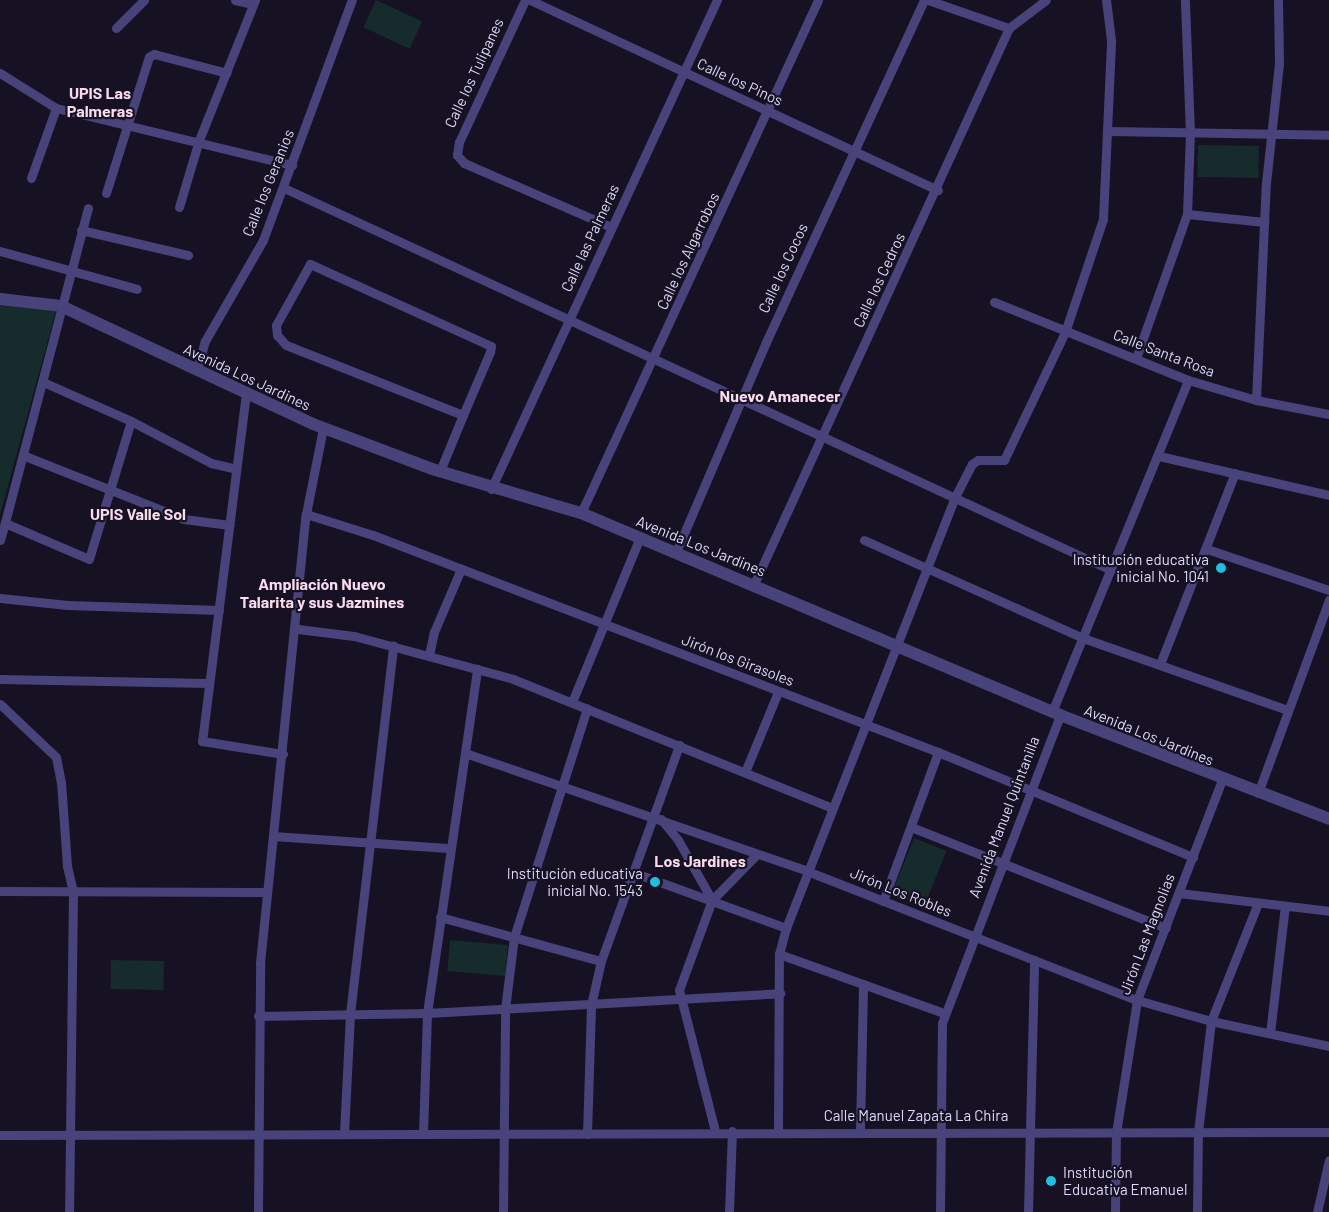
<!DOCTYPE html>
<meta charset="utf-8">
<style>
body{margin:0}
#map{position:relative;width:1329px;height:1212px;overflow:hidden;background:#161223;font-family:Barlow,sans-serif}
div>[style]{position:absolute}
.green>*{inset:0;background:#152b2c;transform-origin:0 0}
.minor>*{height:9px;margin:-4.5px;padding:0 4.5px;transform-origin:4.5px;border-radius:4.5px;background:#49437b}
.tertiary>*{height:12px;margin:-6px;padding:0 6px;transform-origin:6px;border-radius:6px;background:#49437b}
.dots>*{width:16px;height:16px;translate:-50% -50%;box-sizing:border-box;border:3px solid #161223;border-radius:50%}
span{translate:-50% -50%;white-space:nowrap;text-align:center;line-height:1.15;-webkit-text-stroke:4.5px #161223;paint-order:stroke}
.street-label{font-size:15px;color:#dfd9fa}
.poi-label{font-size:15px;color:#dfd9fa}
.right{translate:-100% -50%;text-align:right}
.left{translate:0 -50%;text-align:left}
.neighbourhood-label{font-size:16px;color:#fadaec;font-weight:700}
</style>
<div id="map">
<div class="green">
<div style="left:376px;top:0;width:51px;height:30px;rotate:25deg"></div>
<div style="left:1198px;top:145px;width:61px;height:32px;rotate:1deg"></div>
<div style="clip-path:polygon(0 304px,56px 311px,0 515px)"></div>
<div style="left:914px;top:838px;width:35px;height:60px;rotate:22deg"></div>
<div style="left:450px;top:940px;width:58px;height:31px;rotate:5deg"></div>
<div style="left:111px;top:960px;width:53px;height:29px;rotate:1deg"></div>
</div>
<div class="minor">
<div style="left:235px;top:0;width:18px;rotate:13deg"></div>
<div style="left:525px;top:0;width:157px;rotate:114.9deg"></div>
<div style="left:459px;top:142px;width:13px;rotate:99deg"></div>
<div style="left:457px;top:155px;width:11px;rotate:49deg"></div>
<div style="left:464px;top:163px;width:160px;rotate:23.5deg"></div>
<div style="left:530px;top:0;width:450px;rotate:25deg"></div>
<div style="left:928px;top:0;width:86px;rotate:19.1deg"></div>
<div style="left:116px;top:28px;width:40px;rotate:-45deg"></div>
<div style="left:0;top:73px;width:66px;rotate:32deg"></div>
<div style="left:56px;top:108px;width:243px;rotate:13.6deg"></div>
<div style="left:1109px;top:131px;width:220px;rotate:1deg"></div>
<div style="left:31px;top:178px;width:74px;rotate:-70.3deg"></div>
<div style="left:284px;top:188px;width:911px;rotate:24.79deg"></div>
<div style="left:106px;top:193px;width:143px;rotate:-72.5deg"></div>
<div style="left:149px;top:57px;width:6px;rotate:-31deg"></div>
<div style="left:154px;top:54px;width:75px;rotate:14.6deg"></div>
<div style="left:179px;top:207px;width:70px;rotate:-73.4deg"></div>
<div style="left:199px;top:140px;width:151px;rotate:-68.2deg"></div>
<div style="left:88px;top:208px;width:326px;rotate:104.8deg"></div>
<div style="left:5px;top:523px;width:91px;rotate:23.2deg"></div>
<div style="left:89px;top:559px;width:144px;rotate:-73.1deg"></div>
<div style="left:1187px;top:214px;width:78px;rotate:5.9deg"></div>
<div style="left:81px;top:230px;width:110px;rotate:13.2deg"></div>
<div style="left:0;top:251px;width:142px;rotate:15.5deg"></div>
<div style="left:994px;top:302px;width:209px;rotate:21.9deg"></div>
<div style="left:1188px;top:380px;width:71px;rotate:16.4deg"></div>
<div style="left:1256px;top:400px;width:74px;rotate:10.9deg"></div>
<div style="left:1136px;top:358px;width:153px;rotate:-70.5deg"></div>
<div style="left:1187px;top:214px;width:81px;rotate:-87.9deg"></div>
<div style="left:1190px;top:133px;width:133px;rotate:-92.2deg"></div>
<div style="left:197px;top:370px;width:30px;rotate:-75deg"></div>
<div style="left:205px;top:341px;width:116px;rotate:-60.1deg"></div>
<div style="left:263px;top:240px;width:256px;rotate:-69.7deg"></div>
<div style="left:43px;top:382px;width:96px;rotate:23.9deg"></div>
<div style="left:131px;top:421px;width:90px;rotate:27.7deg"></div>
<div style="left:211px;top:463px;width:26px;rotate:13deg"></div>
<div style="left:246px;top:393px;width:351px;rotate:97.2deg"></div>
<div style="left:202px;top:741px;width:82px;rotate:9.1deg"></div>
<div style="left:1256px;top:400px;width:217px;rotate:-87.4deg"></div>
<div style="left:1266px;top:183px;width:121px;rotate:-83.8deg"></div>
<div style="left:1279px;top:63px;width:63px;rotate:-90.9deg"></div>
<div style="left:25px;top:456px;width:171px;rotate:21.6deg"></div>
<div style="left:184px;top:519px;width:46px;rotate:7.4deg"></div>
<div style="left:1159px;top:456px;width:174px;rotate:12.9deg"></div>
<div style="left:440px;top:471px;width:61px;rotate:-67.7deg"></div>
<div style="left:463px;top:415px;width:69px;rotate:-66.8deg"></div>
<div style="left:490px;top:352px;width:6px;rotate:-81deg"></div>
<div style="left:491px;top:346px;width:199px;rotate:-155.6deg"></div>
<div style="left:310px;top:264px;width:70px;rotate:119.1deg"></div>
<div style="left:276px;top:325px;width:10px;rotate:84deg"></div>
<div style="left:277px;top:335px;width:13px;rotate:48deg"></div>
<div style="left:286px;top:345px;width:190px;rotate:21.6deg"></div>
<div style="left:491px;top:489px;width:539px;rotate:-65.2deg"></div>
<div style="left:581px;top:513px;width:565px;rotate:-65.2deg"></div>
<div style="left:306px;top:514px;width:70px;rotate:17.4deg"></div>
<div style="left:373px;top:535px;width:605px;rotate:21.01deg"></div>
<div style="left:938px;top:752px;width:276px;rotate:22.4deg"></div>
<div style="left:0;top:540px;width:18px;rotate:-74deg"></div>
<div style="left:864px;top:540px;width:240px;rotate:24.1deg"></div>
<div style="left:1083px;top:638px;width:217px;rotate:19.4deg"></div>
<div style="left:1207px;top:549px;width:129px;rotate:18.6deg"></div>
<div style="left:676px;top:552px;width:228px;rotate:-66.8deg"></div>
<div style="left:766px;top:342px;width:377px;rotate:-65.2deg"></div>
<div style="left:754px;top:584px;width:612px;rotate:-65.36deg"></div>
<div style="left:1009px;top:28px;width:46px;rotate:-37.1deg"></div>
<div style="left:0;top:598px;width:68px;rotate:5.9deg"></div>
<div style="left:68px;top:605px;width:151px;rotate:1.9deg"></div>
<div style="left:298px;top:629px;width:56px;rotate:7.1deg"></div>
<div style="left:354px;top:636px;width:165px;rotate:15.1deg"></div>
<div style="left:513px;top:679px;width:344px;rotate:22deg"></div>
<div style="left:429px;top:655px;width:24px;rotate:-78deg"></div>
<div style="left:434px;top:632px;width:69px;rotate:-66.8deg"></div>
<div style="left:1160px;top:664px;width:205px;rotate:-68.6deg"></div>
<div style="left:0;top:679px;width:208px;rotate:1.1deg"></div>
<div style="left:572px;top:702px;width:178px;rotate:-67.6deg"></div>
<div style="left:0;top:704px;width:77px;rotate:43.4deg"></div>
<div style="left:56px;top:757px;width:25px;rotate:79deg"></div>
<div style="left:61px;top:782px;width:84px;rotate:85.9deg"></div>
<div style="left:67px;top:866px;width:27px;rotate:77deg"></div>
<div style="left:73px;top:892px;width:320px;rotate:90.7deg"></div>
<div style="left:1052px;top:712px;width:359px;rotate:-67.7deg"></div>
<div style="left:465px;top:753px;width:362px;rotate:19deg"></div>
<div style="left:807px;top:871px;width:354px;rotate:21.4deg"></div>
<div style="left:1137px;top:1000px;width:77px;rotate:15.8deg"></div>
<div style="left:1211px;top:1021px;width:121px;rotate:12deg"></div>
<div style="left:745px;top:772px;width:87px;rotate:-67.6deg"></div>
<div style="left:1258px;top:793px;width:206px;rotate:-69.8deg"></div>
<div style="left:661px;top:819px;width:27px;rotate:51deg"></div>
<div style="left:678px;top:840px;width:69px;rotate:60.5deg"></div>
<div style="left:911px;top:827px;width:274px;rotate:21.6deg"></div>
<div style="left:273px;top:836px;width:175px;rotate:3.9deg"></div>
<div style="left:635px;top:873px;width:161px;rotate:20deg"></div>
<div style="left:0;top:891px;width:267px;rotate:0.2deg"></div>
<div style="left:1179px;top:893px;width:151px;rotate:6.8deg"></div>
<div style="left:883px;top:901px;width:159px;rotate:-69.7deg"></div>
<div style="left:440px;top:917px;width:167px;rotate:15.3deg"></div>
<div style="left:779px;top:954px;width:175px;rotate:19.7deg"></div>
<div style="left:258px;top:1016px;width:169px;rotate:-1deg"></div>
<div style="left:427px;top:1013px;width:354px;rotate:-3.2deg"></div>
<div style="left:1270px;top:1033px;width:128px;rotate:-83.3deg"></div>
<div style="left:860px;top:1130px;width:146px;rotate:-88.8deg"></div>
<div style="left:715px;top:1131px;width:146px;rotate:-104.3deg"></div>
<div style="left:679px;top:990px;width:96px;rotate:-69.9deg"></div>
<div style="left:712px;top:900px;width:64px;rotate:-45.6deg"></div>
<div style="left:778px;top:1131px;width:177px;rotate:-89.7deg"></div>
<div style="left:779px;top:954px;width:27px;rotate:-75deg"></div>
<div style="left:786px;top:928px;width:461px;rotate:-68.6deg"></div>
<div style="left:954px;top:499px;width:39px;rotate:-63deg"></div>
<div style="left:972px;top:464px;width:7px;rotate:-34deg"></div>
<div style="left:978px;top:460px;width:26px"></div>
<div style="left:1004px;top:460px;width:142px;rotate:-64.5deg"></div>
<div style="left:1065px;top:332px;width:119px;rotate:-71.4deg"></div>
<div style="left:1103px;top:219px;width:179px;rotate:-87.4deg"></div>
<div style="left:1111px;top:40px;width:40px;rotate:-97.1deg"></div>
<div style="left:344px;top:1133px;width:119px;rotate:-87.1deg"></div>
<div style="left:350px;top:1014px;width:371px;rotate:-83.3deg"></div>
<div style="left:423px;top:1134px;width:121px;rotate:-88.1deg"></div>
<div style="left:427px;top:1013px;width:348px;rotate:-81.7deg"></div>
<div style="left:587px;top:1134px;width:129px;rotate:-88.2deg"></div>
<div style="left:591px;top:1005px;width:45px;rotate:-77.2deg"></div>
<div style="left:601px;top:961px;width:230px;rotate:-70.1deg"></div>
<div style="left:0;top:1135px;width:1329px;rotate:-0.13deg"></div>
<div style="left:258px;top:1212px;width:249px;rotate:-89.5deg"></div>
<div style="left:260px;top:963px;width:451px;rotate:-84.2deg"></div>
<div style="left:306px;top:514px;width:88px;rotate:-78.8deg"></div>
<div style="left:503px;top:1212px;width:203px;rotate:-89.4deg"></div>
<div style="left:505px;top:1009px;width:73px;rotate:-82.9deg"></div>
<div style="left:514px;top:937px;width:240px;rotate:-72.3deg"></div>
<div style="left:729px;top:1212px;width:81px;rotate:-87.9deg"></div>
<div style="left:940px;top:1212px;width:189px;rotate:-89.4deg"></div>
<div style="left:942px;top:1023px;width:330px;rotate:-69deg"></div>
<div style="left:1028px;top:1212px;width:252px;rotate:-88.6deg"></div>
<div style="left:1115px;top:1212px;width:79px;rotate:-89.3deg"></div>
<div style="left:1116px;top:1133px;width:135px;rotate:-81deg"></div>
<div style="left:1137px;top:1000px;width:236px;rotate:-68.9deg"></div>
<div style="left:1197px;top:1212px;width:80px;rotate:-89.3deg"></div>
<div style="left:1198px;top:1132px;width:112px;rotate:-83.3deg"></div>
<div style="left:1211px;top:1021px;width:127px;rotate:-68.3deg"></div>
<div style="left:1317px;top:1212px;width:53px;rotate:-77deg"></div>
</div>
<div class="tertiary">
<div style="left:0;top:299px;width:61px;rotate:6.5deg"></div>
<div style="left:61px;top:306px;width:278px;rotate:25.1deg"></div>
<div style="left:313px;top:424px;width:127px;rotate:20.7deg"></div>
<div style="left:432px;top:469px;width:155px;rotate:16.5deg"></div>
<div style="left:581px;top:513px;width:520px;rotate:22.87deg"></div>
<div style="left:1060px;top:715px;width:288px;rotate:21.1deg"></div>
</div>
<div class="dots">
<div style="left:1221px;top:568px;background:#1fbfdf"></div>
<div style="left:655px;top:882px;background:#1fbfdf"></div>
<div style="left:1051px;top:1181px;background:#1fbfdf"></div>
</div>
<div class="street-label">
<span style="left:474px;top:73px;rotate:-65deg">Calle los Tulipanes</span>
<span style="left:740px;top:82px;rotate:25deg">Calle los Pinos</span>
<span style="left:268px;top:183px;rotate:-68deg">Calle los Geranios</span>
<span style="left:590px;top:238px;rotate:-65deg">Calle las Palmeras</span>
<span style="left:688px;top:251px;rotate:-65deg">Calle los Algarrobos</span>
<span style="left:783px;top:268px;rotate:-65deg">Calle los Cocos</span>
<span style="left:879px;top:280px;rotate:-65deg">Calle los Cedros</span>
<span style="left:1164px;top:353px;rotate:21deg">Calle Santa Rosa</span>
<span style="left:247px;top:377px;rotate:25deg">Avenida Los Jardines</span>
<span style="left:701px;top:546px;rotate:22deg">Avenida Los Jardines</span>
<span style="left:738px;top:660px;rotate:21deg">Jirón los Girasoles</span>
<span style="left:1149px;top:735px;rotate:22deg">Avenida Los Jardines</span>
<span style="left:1004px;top:817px;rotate:-69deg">Avenida Manuel Quintanilla</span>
<span style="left:901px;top:892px;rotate:22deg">Jirón Los Robles</span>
<span style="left:1147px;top:934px;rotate:-69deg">Jirón Las Magnolias</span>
<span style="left:916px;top:1116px">Calle Manuel Zapata La Chira</span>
</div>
<div class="poi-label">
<span class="right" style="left:1209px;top:568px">Institución educativa<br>inicial No. 1041</span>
<span class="right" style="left:643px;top:882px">Institución educativa<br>inicial No. 1543</span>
<span class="left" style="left:1063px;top:1181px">Institución<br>Educativa Emanuel</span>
</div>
<div class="neighbourhood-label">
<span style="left:100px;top:102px">UPIS Las<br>Palmeras</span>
<span style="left:780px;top:396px">Nuevo Amanecer</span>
<span style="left:138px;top:514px">UPIS Valle Sol</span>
<span style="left:322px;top:593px">Ampliación Nuevo<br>Talarita y sus Jazmines</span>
<span style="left:700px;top:861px">Los Jardines</span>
</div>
</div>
